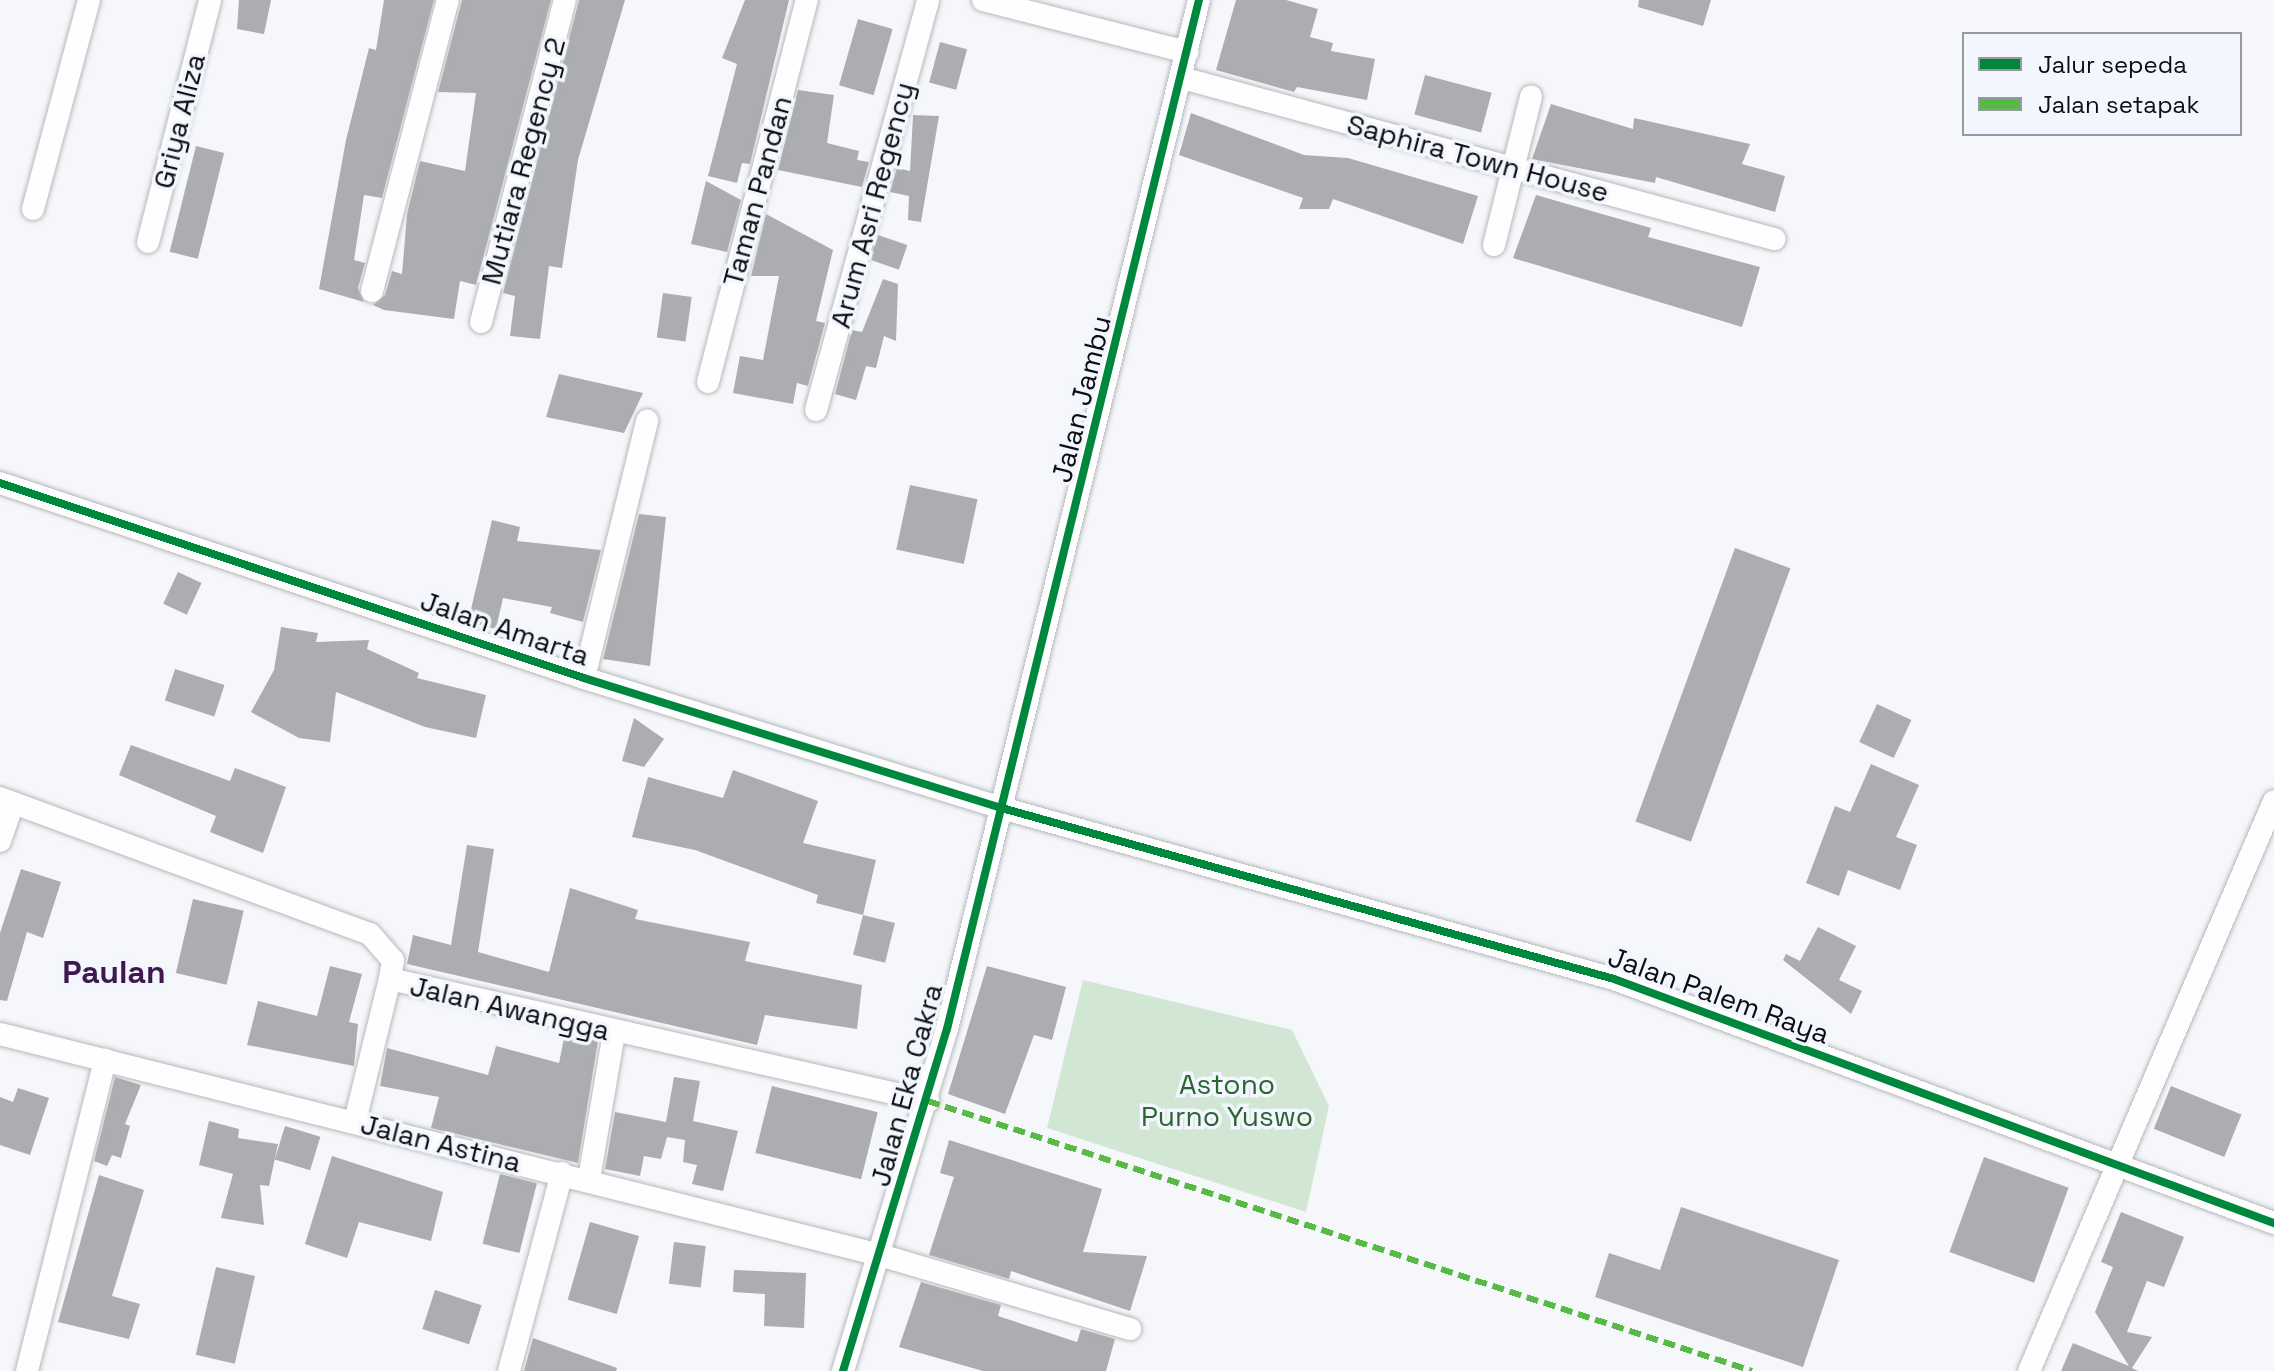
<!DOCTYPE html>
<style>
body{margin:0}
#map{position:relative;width:2274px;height:1371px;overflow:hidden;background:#f6f7fb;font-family:"Space Grotesk",sans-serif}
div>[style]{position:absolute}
.green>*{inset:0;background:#d1e6d3}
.building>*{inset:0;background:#acadb0;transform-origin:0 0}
.roads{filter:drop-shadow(0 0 2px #b7b8bb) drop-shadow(0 0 2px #b7b8bb)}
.street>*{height:22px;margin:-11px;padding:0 11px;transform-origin:11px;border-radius:11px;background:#fefefe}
.quiet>*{height:6px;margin-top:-3px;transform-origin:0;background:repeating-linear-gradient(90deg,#58b947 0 12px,transparent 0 18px)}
.cycleway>*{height:8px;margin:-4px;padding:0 4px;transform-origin:4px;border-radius:4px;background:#00873e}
span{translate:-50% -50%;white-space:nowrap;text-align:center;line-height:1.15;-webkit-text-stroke:7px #f3f6fe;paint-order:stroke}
.street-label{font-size:28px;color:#0c0d10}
.park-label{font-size:28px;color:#28672d}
.quarter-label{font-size:32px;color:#3f184d;font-weight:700}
.legend{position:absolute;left:1962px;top:32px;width:280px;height:104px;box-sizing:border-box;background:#f3f6fe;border:2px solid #97999f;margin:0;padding:10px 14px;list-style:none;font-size:24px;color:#0c0d10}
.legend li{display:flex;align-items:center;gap:16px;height:40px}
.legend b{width:40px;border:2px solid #97999f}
</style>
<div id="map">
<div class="green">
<div style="clip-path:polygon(1083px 980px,1292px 1030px,1329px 1106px,1306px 1212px,1047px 1128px)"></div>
</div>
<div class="building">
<div style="clip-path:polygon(239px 0,271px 0,264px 34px,237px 29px)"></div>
<div style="clip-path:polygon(384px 0,434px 0,382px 198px,364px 195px,354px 260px,365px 263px,358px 288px,364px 302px,319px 289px,346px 140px,369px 48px,376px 50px)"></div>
<div style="clip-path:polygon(462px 0,551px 0,476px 285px,460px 281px,454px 319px,384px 310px,373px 305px,385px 295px,392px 271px,402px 274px,407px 214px,420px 161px,465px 171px,476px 93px,438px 92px)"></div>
<div style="clip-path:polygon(579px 0,625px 0,578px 160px,562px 268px,549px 266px,540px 339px,510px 336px,515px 296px,503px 293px)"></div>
<div style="clip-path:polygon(745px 0,789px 0,750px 164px,742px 163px,737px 183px,708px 176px,737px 64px,722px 58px)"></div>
<div style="clip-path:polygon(1236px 0,1286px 0,1318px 9px,1310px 37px,1333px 43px,1331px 51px,1375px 59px,1367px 100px,1297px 87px,1294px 92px,1216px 70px)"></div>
<div style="clip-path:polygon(1639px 0,1711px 0,1703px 26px,1638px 7px)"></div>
<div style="left:858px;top:19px;width:36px;height:69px;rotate:16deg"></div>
<div style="left:940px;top:42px;width:28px;height:42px;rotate:15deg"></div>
<div style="left:1425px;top:75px;width:69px;height:41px;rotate:15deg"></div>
<div style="clip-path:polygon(798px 90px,834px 95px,827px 143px,859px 151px,857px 160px,869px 162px,862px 187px,778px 170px)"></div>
<div style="clip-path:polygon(1551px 104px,1633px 129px,1634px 118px,1750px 144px,1742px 164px,1785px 176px,1775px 212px,1656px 177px,1655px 183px,1532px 159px)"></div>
<div style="clip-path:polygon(1191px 113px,1304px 155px,1348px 158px,1478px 196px,1463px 244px,1333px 199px,1329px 209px,1299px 209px,1303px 198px,1179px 155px)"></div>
<div style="clip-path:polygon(913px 115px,939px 116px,921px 222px,908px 220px,909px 196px,890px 192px,897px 168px,910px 171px)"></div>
<div style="left:196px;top:146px;width:29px;height:109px;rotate:14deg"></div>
<div style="clip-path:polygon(706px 181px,741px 200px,727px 252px,691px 244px)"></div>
<div style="clip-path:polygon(1536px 195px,1651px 228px,1648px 237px,1760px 267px,1742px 327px,1513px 258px)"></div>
<div style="clip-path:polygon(766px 214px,833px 250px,816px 321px,825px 323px,808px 386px,797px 383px,793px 404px,733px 393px,740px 356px,763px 360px,779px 276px,751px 276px)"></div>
<div style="left:878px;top:235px;width:31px;height:26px;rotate:19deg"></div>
<div style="clip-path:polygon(883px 279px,898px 284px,896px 341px,884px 336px,876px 368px,866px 366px,856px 400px,835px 394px,852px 330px,862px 332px)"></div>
<div style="left:663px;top:293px;width:29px;height:45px;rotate:8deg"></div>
<div style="clip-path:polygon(559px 374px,643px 393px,624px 433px,546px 417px)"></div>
<div style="left:910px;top:485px;width:69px;height:66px;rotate:12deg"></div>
<div style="clip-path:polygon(639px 514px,666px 517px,650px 666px,603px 659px)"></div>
<div style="clip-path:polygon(492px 520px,520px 527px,517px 541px,601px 550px,583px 622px,550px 613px,552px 607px,503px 598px,496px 629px,468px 622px)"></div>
<div style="left:1735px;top:548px;width:59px;height:291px;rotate:20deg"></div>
<div style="left:178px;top:572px;width:26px;height:35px;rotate:25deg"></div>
<div style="clip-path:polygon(281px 627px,318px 633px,316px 642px,369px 640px,367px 649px,419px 673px,417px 678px,486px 695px,476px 738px,425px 727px,336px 692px,330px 742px,299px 738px,251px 712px,274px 670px)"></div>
<div style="left:175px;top:669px;width:52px;height:33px;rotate:18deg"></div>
<div style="left:1877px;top:704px;width:38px;height:42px;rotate:25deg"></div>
<div style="clip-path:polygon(634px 718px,664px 739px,644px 767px,622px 761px)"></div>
<div style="clip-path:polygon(131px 745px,230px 781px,235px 768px,286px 787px,263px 853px,210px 832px,216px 816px,119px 775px)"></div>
<div style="clip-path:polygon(1871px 764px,1919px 785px,1896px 837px,1917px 845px,1900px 890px,1848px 870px,1839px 896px,1806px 883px,1835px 806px,1850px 812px)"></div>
<div style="clip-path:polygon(733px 770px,818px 801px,803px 843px,876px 860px,863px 915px,816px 903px,818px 895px,695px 850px,632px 837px,648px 777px,723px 798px)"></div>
<div style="clip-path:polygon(467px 845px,494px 849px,478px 952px,549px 972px,570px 888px,638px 910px,635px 919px,750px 942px,745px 961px,862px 985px,857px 1029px,765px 1015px,757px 1045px,407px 964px,413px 935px,451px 945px)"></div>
<div style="clip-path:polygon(21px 869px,61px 882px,43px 938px,27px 932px,7px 1001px,0 1000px,0 933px)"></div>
<div style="left:193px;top:899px;width:52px;height:76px;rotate:13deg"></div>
<div style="left:863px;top:915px;width:33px;height:41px;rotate:14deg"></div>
<div style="clip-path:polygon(1818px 927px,1856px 946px,1839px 980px,1862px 991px,1851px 1014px,1783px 960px,1786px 954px,1800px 961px)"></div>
<div style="clip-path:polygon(330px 966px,362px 974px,349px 1022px,358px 1024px,354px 1066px,247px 1045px,258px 1001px,317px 1016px)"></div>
<div style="clip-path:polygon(987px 966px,1066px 987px,1052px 1040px,1034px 1035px,1005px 1114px,948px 1094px)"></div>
<div style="clip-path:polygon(565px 1033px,598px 1041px,578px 1163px,431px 1128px,439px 1097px,380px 1086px,387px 1048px,488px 1075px,496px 1046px,559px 1063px)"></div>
<div style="clip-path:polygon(115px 1077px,141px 1085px,125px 1124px,130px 1126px,121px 1158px,112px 1155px,107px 1166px,94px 1161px)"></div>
<div style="clip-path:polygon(674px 1077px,700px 1081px,693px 1121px,738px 1131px,723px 1191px,692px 1184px,697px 1165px,683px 1162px,685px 1140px,667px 1137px,661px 1159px,644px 1156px,640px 1176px,605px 1169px,615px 1112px,666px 1122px)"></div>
<div style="left:772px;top:1086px;width:109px;height:69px;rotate:14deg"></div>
<div style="left:2171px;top:1086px;width:76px;height:46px;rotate:22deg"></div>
<div style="clip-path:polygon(18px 1088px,49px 1098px,30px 1155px,0 1145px,0 1097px,13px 1102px)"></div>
<div style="clip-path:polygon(209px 1121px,239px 1129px,238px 1138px,278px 1144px,269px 1186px,260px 1185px,264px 1225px,221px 1218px,233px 1174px,199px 1165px)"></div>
<div style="left:285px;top:1126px;width:37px;height:35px;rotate:17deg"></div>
<div style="clip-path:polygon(949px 1140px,1102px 1189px,1083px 1252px,1147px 1256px,1130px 1311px,1011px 1271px,1009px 1279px,929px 1255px,954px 1177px,940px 1173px)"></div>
<div style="clip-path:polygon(332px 1156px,443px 1192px,431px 1241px,359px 1222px,347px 1258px,305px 1244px)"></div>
<div style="left:1984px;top:1157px;width:90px;height:101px;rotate:20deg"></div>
<div style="left:500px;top:1174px;width:38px;height:72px;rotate:14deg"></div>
<div style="clip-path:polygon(99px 1175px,144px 1190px,112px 1296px,140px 1304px,129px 1339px,58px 1322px)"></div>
<div style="clip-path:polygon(1681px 1207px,1839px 1260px,1803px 1367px,1595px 1297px,1609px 1253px,1660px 1270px)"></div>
<div style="clip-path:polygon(2121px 1212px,2184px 1237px,2164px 1287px,2147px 1281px,2127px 1332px,2152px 1337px,2132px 1368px,2138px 1371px,2061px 1371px,2073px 1343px,2129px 1366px,2095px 1312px,2113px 1267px,2101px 1262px)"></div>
<div style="left:590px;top:1222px;width:51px;height:81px;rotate:16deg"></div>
<div style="left:674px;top:1242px;width:32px;height:42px;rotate:7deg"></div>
<div style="left:216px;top:1267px;width:40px;height:90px;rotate:13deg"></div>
<div style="clip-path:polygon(734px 1270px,806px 1273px,804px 1328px,764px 1326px,765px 1294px,733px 1292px)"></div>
<div style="clip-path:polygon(921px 1282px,1001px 1305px,998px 1316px,1077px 1342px,1081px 1329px,1115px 1339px,1106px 1371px,983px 1371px,899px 1347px)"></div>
<div style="left:435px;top:1290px;width:49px;height:41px;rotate:18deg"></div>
<div style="clip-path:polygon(533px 1338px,617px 1368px,616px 1371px,524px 1371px)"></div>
</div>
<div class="roads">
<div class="street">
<div style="left:983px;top:0;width:211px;rotate:14.3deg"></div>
<div style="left:1182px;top:78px;width:614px;rotate:15.21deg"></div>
<div style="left:33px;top:209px;width:216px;rotate:-75deg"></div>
<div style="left:148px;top:242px;width:250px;rotate:-75.6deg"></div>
<div style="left:1494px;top:245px;width:153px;rotate:-76deg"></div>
<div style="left:372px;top:291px;width:301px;rotate:-75.4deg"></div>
<div style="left:481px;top:322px;width:333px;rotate:-75.4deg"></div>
<div style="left:708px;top:382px;width:395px;rotate:-75.5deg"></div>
<div style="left:816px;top:410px;width:425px;rotate:-74.7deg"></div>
<div style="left:0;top:483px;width:616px;rotate:18.46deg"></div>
<div style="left:584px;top:678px;width:434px;rotate:17.3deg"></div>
<div style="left:998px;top:807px;width:640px;rotate:15.6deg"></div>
<div style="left:1614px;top:979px;width:704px;rotate:20.29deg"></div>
<div style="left:584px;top:678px;width:265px;rotate:-76.2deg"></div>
<div style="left:0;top:798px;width:394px;rotate:20.2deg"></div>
<div style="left:370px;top:934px;width:35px;rotate:49deg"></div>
<div style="left:393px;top:960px;width:19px;rotate:99deg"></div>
<div style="left:390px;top:979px;width:552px;rotate:12.78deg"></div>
<div style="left:0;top:841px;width:40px;rotate:-71.1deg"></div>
<div style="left:0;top:1034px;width:907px;rotate:14.1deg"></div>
<div style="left:880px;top:1255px;width:261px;rotate:16.5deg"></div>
<div style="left:355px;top:1121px;width:146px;rotate:-76.2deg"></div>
<div style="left:589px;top:1179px;width:148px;rotate:-80.3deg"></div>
<div style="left:27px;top:1371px;width:321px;rotate:-75.9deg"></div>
<div style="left:509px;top:1371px;width:205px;rotate:-75deg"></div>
<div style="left:843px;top:1371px;width:357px;rotate:-73.1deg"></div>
<div style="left:947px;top:1029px;width:1059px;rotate:-76.24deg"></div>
<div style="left:2029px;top:1371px;width:620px;rotate:-66.74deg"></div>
</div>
</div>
<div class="quiet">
<div style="left:928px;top:1101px;width:867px;rotate:18.14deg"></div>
</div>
<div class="cycleway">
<div style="left:0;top:483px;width:616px;rotate:18.46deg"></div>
<div style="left:584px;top:678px;width:434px;rotate:17.3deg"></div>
<div style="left:998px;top:807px;width:640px;rotate:15.6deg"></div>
<div style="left:1614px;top:979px;width:704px;rotate:20.29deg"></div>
<div style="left:843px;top:1371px;width:357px;rotate:-73.1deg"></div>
<div style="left:947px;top:1029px;width:1059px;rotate:-76.24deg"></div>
</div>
<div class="street-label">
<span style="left:179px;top:121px;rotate:-76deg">Griya Aliza</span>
<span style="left:1478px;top:158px;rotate:15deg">Saphira Town House</span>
<span style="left:523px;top:161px;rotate:-75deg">Mutiara Regency 2</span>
<span style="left:757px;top:191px;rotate:-75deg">Taman Pandan</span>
<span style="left:872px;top:205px;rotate:-75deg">Arum Asri Regency</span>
<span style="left:1081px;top:399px;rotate:-76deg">Jalan Jambu</span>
<span style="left:505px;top:628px;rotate:19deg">Jalan Amarta</span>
<span style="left:1719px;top:995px;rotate:20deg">Jalan Palem Raya</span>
<span style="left:510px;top:1008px;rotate:13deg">Jalan Awangga</span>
<span style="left:906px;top:1085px;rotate:-75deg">Jalan Eka Cakra</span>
<span style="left:441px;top:1143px;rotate:14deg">Jalan Astina</span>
</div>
<div class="park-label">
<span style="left:1227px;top:1100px">Astono<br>Purno Yuswo</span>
</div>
<div class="quarter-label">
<span style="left:114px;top:972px">Paulan</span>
</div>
<ul class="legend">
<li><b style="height:10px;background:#00873e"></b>Jalur sepeda</li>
<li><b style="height:10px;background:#58b947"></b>Jalan setapak</li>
</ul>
</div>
